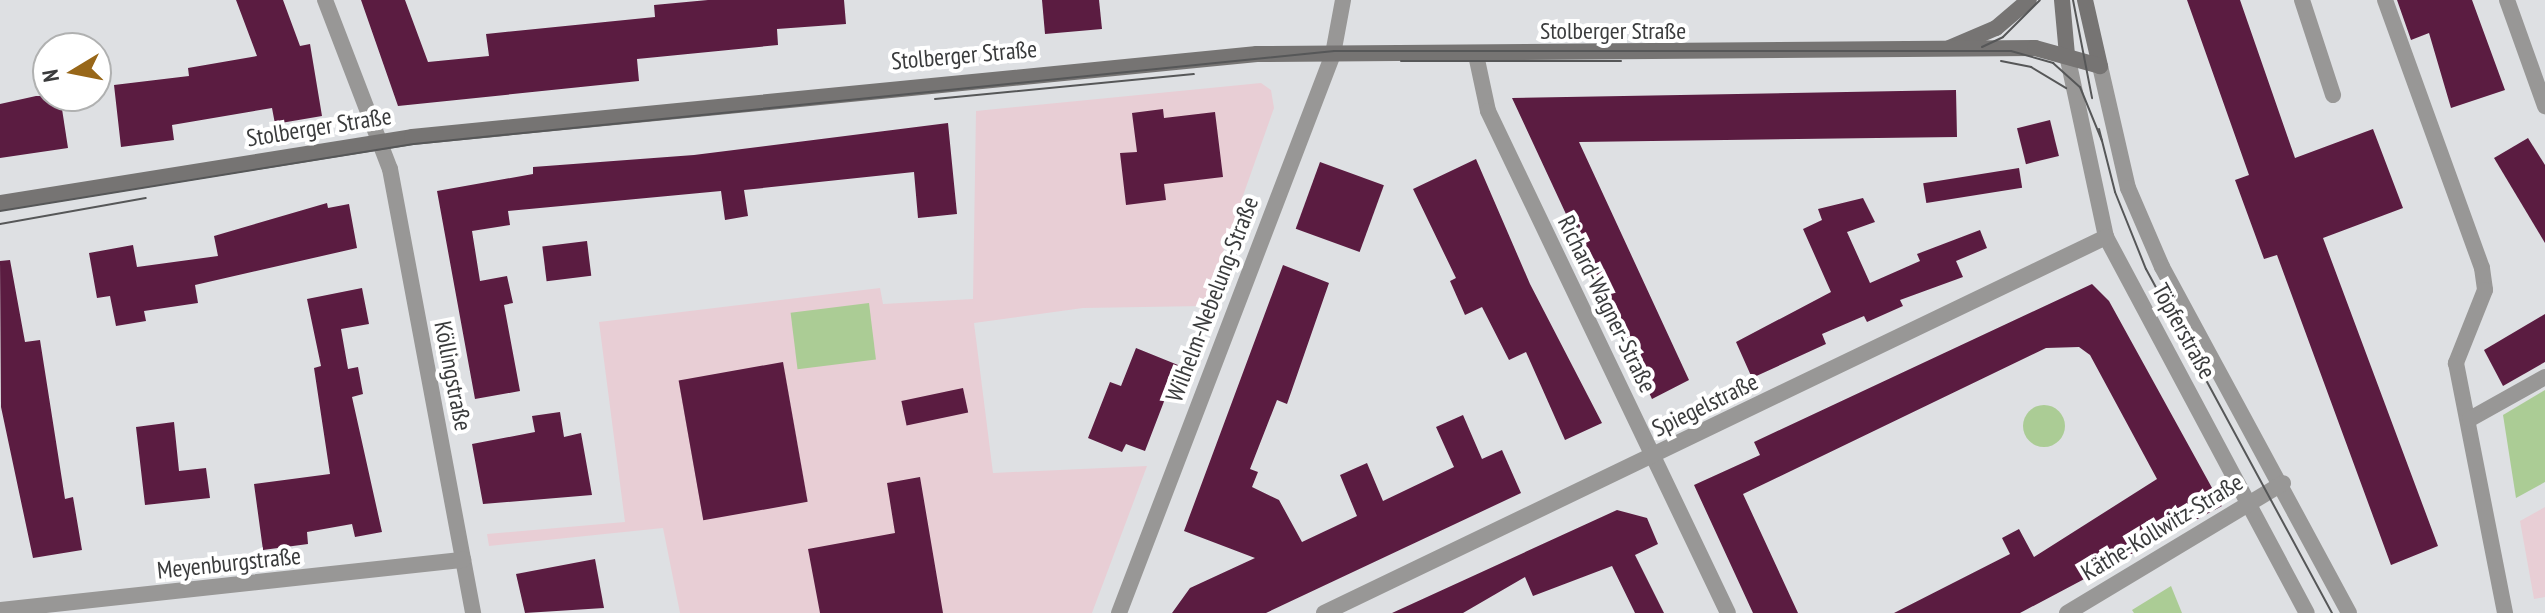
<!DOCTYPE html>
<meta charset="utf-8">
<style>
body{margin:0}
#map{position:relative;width:2545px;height:613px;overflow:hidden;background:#dee0e3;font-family:"PT Sans Narrow",sans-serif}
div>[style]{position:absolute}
.education>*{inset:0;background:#e8ced5}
.green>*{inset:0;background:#abcc95;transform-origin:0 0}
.round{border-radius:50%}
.building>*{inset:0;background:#5b1c41;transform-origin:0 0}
.minor>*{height:16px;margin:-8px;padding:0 8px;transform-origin:8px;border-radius:8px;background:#989796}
.tertiary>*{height:16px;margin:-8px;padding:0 8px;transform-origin:8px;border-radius:8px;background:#989796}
.secondary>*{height:16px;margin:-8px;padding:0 8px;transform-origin:8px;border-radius:8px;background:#767473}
.tram>*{height:2px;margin:-1px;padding:0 1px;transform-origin:1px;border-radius:1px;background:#565758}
span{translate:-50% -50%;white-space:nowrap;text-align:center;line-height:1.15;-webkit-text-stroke:8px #fff;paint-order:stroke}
.street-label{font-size:24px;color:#3a3b3c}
.north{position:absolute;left:32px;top:32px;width:80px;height:80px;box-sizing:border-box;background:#fff;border:2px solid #b0b1b1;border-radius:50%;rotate:260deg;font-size:22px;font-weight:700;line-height:32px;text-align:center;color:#3a3b3c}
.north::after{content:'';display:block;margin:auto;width:28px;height:36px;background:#986719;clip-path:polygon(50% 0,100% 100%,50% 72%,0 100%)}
</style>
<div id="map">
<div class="education">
<div style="clip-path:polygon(1261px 83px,1271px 90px,1274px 108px,1204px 306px,1083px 308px,974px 323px,993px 473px,1147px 466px,1092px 613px,680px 613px,663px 528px,489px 546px,487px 534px,625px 522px,599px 322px,880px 288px,883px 304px,973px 299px,976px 111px)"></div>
<div style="clip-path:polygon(2545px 507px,2545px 597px,2534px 599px,2520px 521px)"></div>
</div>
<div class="green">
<div style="left:869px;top:303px;width:57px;height:79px;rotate:83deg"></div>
<div style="clip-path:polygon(2545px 390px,2545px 482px,2516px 498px,2503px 415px)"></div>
<div class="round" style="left:2023px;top:405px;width:42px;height:42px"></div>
<div style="clip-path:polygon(2171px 586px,2182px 613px,2134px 613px,2132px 610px)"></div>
</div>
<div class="building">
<div style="clip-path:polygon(236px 0,283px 0,300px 46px,310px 44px,322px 116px,275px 124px,272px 108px,172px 125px,174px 140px,121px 147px,114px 85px,189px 76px,188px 68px,257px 56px)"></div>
<div style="clip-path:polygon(361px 0,405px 0,428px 62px,489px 56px,486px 34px,655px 17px,654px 5px,708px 0,844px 0,846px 24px,777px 29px,778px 45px,637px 59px,639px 81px,398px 106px)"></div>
<div style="clip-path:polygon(1042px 0,1099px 0,1102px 29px,1045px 34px)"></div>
<div style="clip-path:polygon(2187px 0,2240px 0,2295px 158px,2373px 129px,2403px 208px,2323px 238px,2438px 546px,2391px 565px,2277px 255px,2264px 259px,2235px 180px,2249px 175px)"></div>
<div style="clip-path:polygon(2397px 0,2472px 0,2505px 90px,2451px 108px,2429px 33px,2411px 40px)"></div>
<div style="clip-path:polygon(1956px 90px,1957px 137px,1579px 142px,1689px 380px,1652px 399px,1512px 98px)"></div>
<div style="clip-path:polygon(36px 96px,60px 96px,68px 148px,0 158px,0 104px)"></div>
<div style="clip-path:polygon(1163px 109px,1164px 118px,1215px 112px,1223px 177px,1164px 184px,1166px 200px,1126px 205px,1120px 153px,1137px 152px,1132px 113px)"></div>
<div style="left:2050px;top:120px;width:37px;height:34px;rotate:76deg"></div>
<div style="clip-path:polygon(948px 123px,957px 214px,918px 218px,914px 172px,744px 190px,748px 216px,725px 220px,721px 191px,508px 211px,510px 225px,472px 231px,480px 281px,507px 276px,513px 303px,504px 305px,520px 391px,475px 399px,437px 191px,533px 174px,533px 167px,694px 155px)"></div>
<div style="clip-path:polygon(2528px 138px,2545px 165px,2545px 243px,2494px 158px)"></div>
<div style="clip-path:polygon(1476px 159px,1530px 284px,1602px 423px,1565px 440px,1526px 352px,1509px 360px,1482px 307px,1465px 315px,1450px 281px,1456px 278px,1413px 189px)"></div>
<div style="left:1320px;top:162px;width:68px;height:71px;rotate:20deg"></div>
<div style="left:2019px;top:168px;width:20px;height:97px;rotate:81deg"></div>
<div style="clip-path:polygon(1863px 198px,1875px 222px,1847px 232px,1870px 283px,1920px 261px,1917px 254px,1980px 230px,1987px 248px,1956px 261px,1963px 277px,1900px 300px,1903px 306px,1867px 322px,1864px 316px,1822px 334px,1826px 344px,1752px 378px,1736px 342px,1831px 292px,1803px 229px,1822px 220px,1818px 209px)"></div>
<div style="clip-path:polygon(327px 203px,328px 208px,349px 204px,357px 248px,195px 285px,198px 303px,144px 311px,146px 321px,116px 326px,110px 296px,97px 298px,89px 253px,133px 245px,137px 267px,218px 256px,214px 236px)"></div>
<div style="left:587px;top:241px;width:35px;height:45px;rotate:83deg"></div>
<div style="clip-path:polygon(10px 260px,25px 342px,40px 340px,65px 499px,73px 497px,82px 550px,33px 558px,1px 407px,0 261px)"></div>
<div style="clip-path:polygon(1283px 265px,1329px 283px,1287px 404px,1277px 400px,1250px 469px,1258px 472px,1252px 487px,1279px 500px,1302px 542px,1357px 516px,1340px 475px,1367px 463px,1383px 501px,1454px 467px,1436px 427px,1463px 415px,1482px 459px,1502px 450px,1521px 493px,1266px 613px,1172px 613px,1190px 588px,1255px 558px,1184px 531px)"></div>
<div style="clip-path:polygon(2092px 284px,2109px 301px,2222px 506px,2020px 613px,1894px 613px,2010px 554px,2002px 538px,2019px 529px,2034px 557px,2157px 479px,2090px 355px,2079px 347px,2046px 348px,1743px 494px,1798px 613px,1753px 613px,1694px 485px,1760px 455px,1754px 442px)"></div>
<div style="clip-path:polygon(362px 288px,369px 324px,341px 329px,348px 369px,358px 367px,363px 394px,352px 397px,382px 532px,355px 537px,352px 524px,307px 532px,308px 544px,263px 550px,254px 484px,330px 474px,314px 368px,321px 366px,307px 299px)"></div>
<div style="clip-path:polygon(2545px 314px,2545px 362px,2503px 386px,2484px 350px)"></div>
<div style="clip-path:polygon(1136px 348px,1178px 365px,1145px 451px,1126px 444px,1122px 452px,1088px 438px,1110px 382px,1121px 386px)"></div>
<div style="left:783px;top:362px;width:142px;height:106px;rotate:80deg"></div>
<div style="left:963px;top:388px;width:25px;height:63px;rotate:78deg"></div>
<div style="clip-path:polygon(560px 412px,564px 437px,581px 433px,592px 495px,483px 504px,472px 444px,535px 432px,532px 416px)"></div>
<div style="clip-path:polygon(174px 422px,179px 471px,206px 468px,210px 498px,145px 505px,136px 427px)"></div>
<div style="clip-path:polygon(920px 477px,943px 613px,820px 613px,808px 549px,895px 533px,887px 483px)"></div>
<div style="clip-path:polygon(1617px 510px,1647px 518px,1658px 544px,1635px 555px,1664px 613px,1635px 613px,1612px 566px,1533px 596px,1525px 577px,1463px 613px,1392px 613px)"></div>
<div style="clip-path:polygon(595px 559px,604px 608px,525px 613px,516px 574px)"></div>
</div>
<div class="minor">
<div style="left:325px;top:0;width:181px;rotate:69deg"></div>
<div style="left:390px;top:169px;width:452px;rotate:79.4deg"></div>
<div style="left:2302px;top:0;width:100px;rotate:71.9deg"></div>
<div style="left:2385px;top:0;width:285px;rotate:70.1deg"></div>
<div style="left:2482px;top:268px;width:22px;rotate:82deg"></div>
<div style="left:2485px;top:290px;width:79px;rotate:111.7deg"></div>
<div style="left:2456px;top:363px;width:255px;rotate:78.9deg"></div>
<div style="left:2507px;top:0;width:113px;rotate:70.3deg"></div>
<div style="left:1476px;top:55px;width:57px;rotate:77.9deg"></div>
<div style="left:1488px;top:111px;width:556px;rotate:64.45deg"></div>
<div style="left:2067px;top:55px;width:186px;rotate:77.9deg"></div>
<div style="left:2106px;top:237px;width:426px;rotate:61.9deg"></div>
<div style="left:2100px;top:66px;width:125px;rotate:77.1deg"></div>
<div style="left:2128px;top:188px;width:86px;rotate:66.7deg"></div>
<div style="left:2162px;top:267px;width:393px;rotate:61.6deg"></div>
<div style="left:2470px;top:419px;width:86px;rotate:-29.2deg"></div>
<div style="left:0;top:610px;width:466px;rotate:-6.2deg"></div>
<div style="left:1119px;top:613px;width:599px;rotate:-69.05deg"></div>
<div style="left:1324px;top:613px;width:868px;rotate:-25.68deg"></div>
<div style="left:2067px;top:613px;width:252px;rotate:-31deg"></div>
</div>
<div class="tertiary">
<div style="left:1333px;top:54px;width:55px;rotate:-79.5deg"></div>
</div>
<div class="secondary">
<div style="left:2062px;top:0;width:55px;rotate:84.8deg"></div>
<div style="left:2085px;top:0;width:68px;rotate:77.2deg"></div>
<div style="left:1949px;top:48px;width:51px;rotate:-23.1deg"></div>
<div style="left:1996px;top:28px;width:43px;rotate:-40.3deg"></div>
<div style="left:0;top:203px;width:417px;rotate:-9.1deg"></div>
<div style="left:412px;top:137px;width:849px;rotate:-5.61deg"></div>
<div style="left:1257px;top:54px;width:778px;rotate:-0.44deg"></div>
<div style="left:2035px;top:48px;width:67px;rotate:15.5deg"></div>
</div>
<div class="tram">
<div style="left:2073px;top:0;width:100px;rotate:79deg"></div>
<div style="left:1982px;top:47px;width:23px;rotate:-25deg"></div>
<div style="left:2003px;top:37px;width:52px;rotate:-45deg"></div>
<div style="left:1401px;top:61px;width:220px"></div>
<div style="left:2001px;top:61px;width:31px;rotate:11deg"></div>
<div style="left:2031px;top:67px;width:41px;rotate:31deg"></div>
<div style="left:935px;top:99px;width:260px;rotate:-5.5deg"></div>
<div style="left:2099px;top:129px;width:65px;rotate:75.7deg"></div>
<div style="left:2115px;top:192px;width:83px;rotate:68.1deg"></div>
<div style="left:2146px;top:269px;width:391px;rotate:61.6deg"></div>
<div style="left:0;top:211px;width:419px;rotate:-9.2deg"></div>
<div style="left:414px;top:144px;width:925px;rotate:-5.77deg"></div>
<div style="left:1334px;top:51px;width:677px"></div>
<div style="left:2011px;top:51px;width:44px;rotate:15.9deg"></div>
<div style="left:2053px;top:63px;width:36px;rotate:42deg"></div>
<div style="left:2080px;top:87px;width:58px;rotate:67.8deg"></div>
<div style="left:0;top:224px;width:148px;rotate:-10.1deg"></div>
</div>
<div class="street-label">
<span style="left:1613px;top:31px">Stolberger Straße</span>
<span style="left:964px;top:55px;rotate:-5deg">Stolberger Straße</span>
<span style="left:319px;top:127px;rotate:-9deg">Stolberger Straße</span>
<span style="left:1212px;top:299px;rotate:-69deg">Wilhelm-Nebelung-Straße</span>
<span style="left:1607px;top:304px;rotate:64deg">Richard-Wagner-Straße</span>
<span style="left:2184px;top:331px;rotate:61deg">Töpferstraße</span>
<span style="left:453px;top:376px;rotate:79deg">Köllingstraße</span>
<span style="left:1705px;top:405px;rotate:-26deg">Spiegelstraße</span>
<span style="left:2162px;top:527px;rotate:-31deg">Käthe-Kollwitz-Straße</span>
<span style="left:229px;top:563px;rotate:-6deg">Meyenburgstraße</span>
</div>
<div class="north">N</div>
</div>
